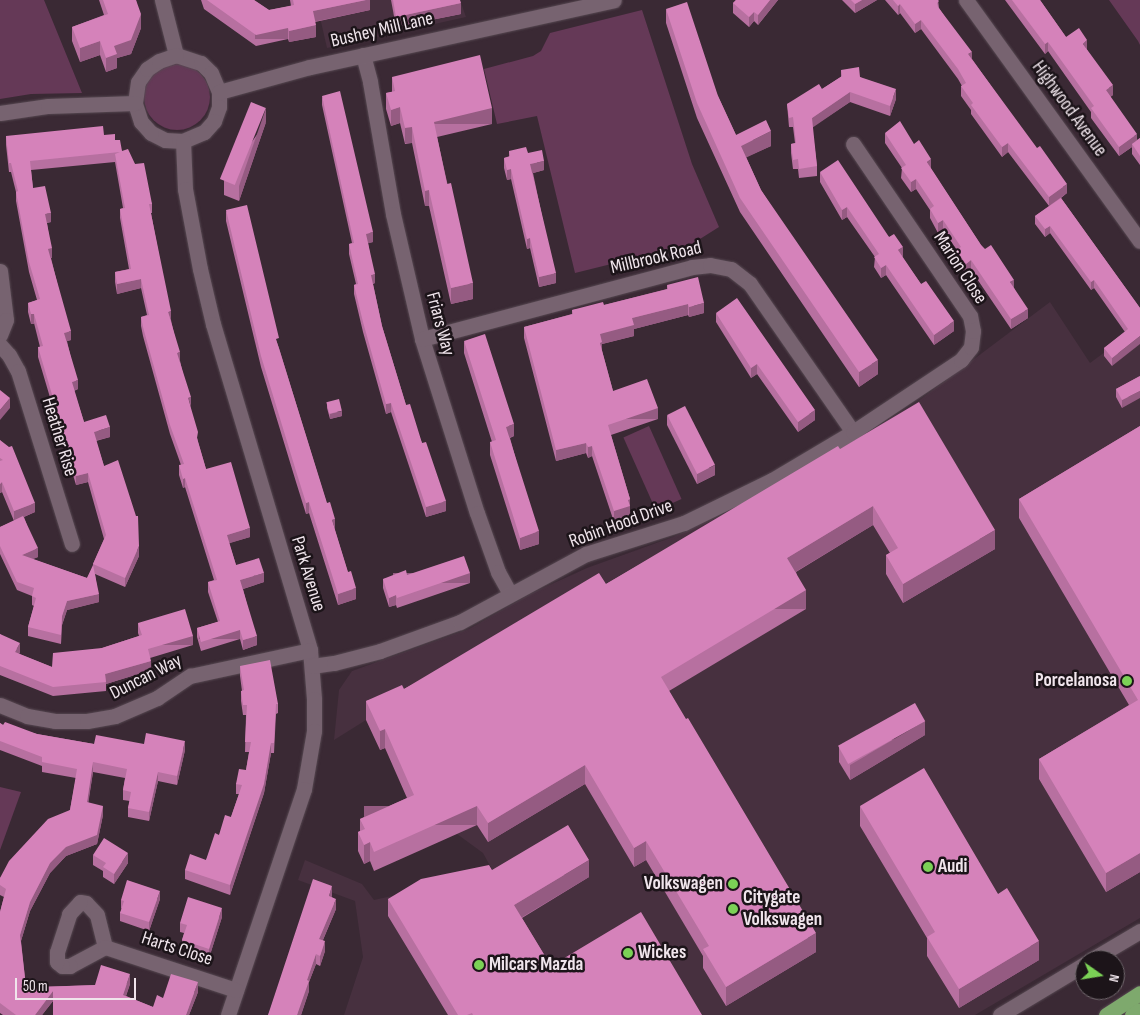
<!DOCTYPE html>
<style>
body{margin:0}
#map{position:relative;width:1140px;height:1015px;overflow:hidden;background:#3a2934;font-family:"Sofia Sans Condensed",sans-serif}
div>[style]{position:absolute}
.built>*{inset:0;background:#47303f}
.green>*{inset:0;background:#653957;transform-origin:0 0}
.round{border-radius:50%}
.roads{filter:drop-shadow(0 0 1px #564851) drop-shadow(0 0 1px #564851)}
.minor>*{height:15px;margin:-7.5px;padding:0 7.5px;transform-origin:7.5px;border-radius:7.5px;background:#776370}
.highway>*{height:15px;margin:-7.5px;padding:0 7.5px;transform-origin:7.5px;border-radius:7.5px;background:#7ea96d}
.wall>*{inset:0;background:#b770a0}
.shaded-wall>*{inset:0;background:#955b82;transform-origin:0 0}
.building>*{inset:0;background:#d582ba;transform-origin:0 0}
.dots>*{width:14px;height:14px;translate:-50% -50%;box-sizing:border-box;border:2px solid #1c1419;border-radius:50%}
span{translate:-50% -50%;white-space:nowrap;text-align:center;line-height:1.15;-webkit-text-stroke:5px #1c1419;paint-order:stroke}
.street-label{font-size:19px;color:#f0e5ec}
.poi-label{font-size:19px;color:#f0e5ec;font-weight:700}
.right{translate:-100% -50%;text-align:right}
.left{translate:0 -50%;text-align:left}
.north{position:absolute;left:1075px;top:950px;width:50px;height:50px;box-sizing:border-box;background:#1c1419;border:1px solid #71686d;border-radius:50%;rotate:103deg;font-size:14px;font-weight:700;line-height:20px;text-align:center;color:#f0e5ec}
.north::after{content:'';display:block;margin:auto;width:18px;height:22px;background:#7bd156;clip-path:polygon(50% 0,100% 100%,50% 72%,0 100%)}
.scale{position:absolute;left:15px;top:978px;width:121px;height:22px;box-sizing:border-box;border:2px solid #f0e5ec;border-top:0;padding-left:6px;font-size:15px;line-height:18px;white-space:nowrap;color:#f0e5ec;-webkit-text-stroke:4px #1c1419;paint-order:stroke}
</style>
<div id="map">
<div class="built">
<div style="clip-path:polygon(316px 0,460px 0,466px 17px,327px 48px)"></div>
<div style="clip-path:polygon(1050px 302px,1090px 363px,1140px 326px,1140px 918px,975px 1015px,344px 1015px,363px 957px,355px 901px,298px 880px,305px 860px,362px 884px,374px 900px,494px 873px,483px 853px,457px 834px,442px 802px,366px 720px,334px 740px,339px 690px,352px 671px,469px 629px,532px 593px,587px 568px,673px 537px,757px 498px,917px 402px)"></div>
</div>
<div class="green">
<div style="clip-path:polygon(0 0,44px 0,82px 93px,31px 94px,0 99px)"></div>
<div style="clip-path:polygon(1109px 0,1140px 0,1140px 45px,1138px 41px)"></div>
<div style="clip-path:polygon(642px 10px,692px 164px,719px 227px,692px 244px,575px 273px,537px 116px,497px 124px,484px 69px,533px 56px,541px 51px,550px 33px)"></div>
<div class="round" style="left:144px;top:64px;width:66px;height:66px"></div>
<div style="left:649px;top:426px;width:80px;height:28px;rotate:66deg"></div>
<div style="clip-path:polygon(0 787px,21px 792px,0 850px)"></div>
</div>
<div class="roads">
<div class="minor">
<div style="left:162px;top:0;width:57px;rotate:75.7deg"></div>
<div style="left:966px;top:0;width:297px;rotate:54.2deg"></div>
<div style="left:176px;top:55px;width:26px;rotate:18deg"></div>
<div style="left:201px;top:63px;width:14px;rotate:45deg"></div>
<div style="left:211px;top:73px;width:21px;rotate:67deg"></div>
<div style="left:219px;top:92px;width:15px;rotate:90deg"></div>
<div style="left:219px;top:107px;width:15px;rotate:110deg"></div>
<div style="left:214px;top:121px;width:15px;rotate:132deg"></div>
<div style="left:204px;top:132px;width:23px;rotate:157deg"></div>
<div style="left:183px;top:141px;width:18px;rotate:-177deg"></div>
<div style="left:165px;top:140px;width:16px;rotate:-153deg"></div>
<div style="left:151px;top:133px;width:15px;rotate:-132deg"></div>
<div style="left:141px;top:122px;width:20px;rotate:-108deg"></div>
<div style="left:135px;top:103px;width:21px;rotate:-82deg"></div>
<div style="left:138px;top:82px;width:16px;rotate:-55deg"></div>
<div style="left:147px;top:69px;width:14px;rotate:-34deg"></div>
<div style="left:159px;top:61px;width:18px;rotate:-19deg"></div>
<div style="left:363px;top:55px;width:28px;rotate:75deg"></div>
<div style="left:370px;top:82px;width:134px;rotate:80.1deg"></div>
<div style="left:393px;top:214px;width:128px;rotate:76.9deg"></div>
<div style="left:422px;top:339px;width:182px;rotate:72.5deg"></div>
<div style="left:477px;top:513px;width:63px;rotate:70.4deg"></div>
<div style="left:498px;top:572px;width:25px;rotate:61deg"></div>
<div style="left:219px;top:92px;width:94px;rotate:-15.4deg"></div>
<div style="left:310px;top:67px;width:311px;rotate:-12.4deg"></div>
<div style="left:0;top:113px;width:49px;rotate:-8.3deg"></div>
<div style="left:48px;top:106px;width:87px;rotate:-2deg"></div>
<div style="left:183px;top:141px;width:48px;rotate:87.6deg"></div>
<div style="left:185px;top:189px;width:81px;rotate:79.4deg"></div>
<div style="left:200px;top:269px;width:57px;rotate:76.7deg"></div>
<div style="left:213px;top:324px;width:340px;rotate:73.4deg"></div>
<div style="left:310px;top:650px;width:49px;rotate:85.3deg"></div>
<div style="left:314px;top:699px;width:32px;rotate:90deg"></div>
<div style="left:314px;top:731px;width:59px;rotate:99.8deg"></div>
<div style="left:304px;top:789px;width:238px;rotate:108.6deg"></div>
<div style="left:0;top:271px;width:49px;rotate:83deg"></div>
<div style="left:6px;top:320px;width:16px;rotate:112deg"></div>
<div style="left:422px;top:339px;width:279px;rotate:-14.9deg"></div>
<div style="left:692px;top:267px;width:18px;rotate:-6deg"></div>
<div style="left:710px;top:265px;width:21px;rotate:11deg"></div>
<div style="left:731px;top:269px;width:24px;rotate:38deg"></div>
<div style="left:750px;top:284px;width:180px;rotate:55.2deg"></div>
<div style="left:0;top:345px;width:13px;rotate:48deg"></div>
<div style="left:9px;top:355px;width:18px;rotate:61deg"></div>
<div style="left:18px;top:371px;width:181px;rotate:72.7deg"></div>
<div style="left:312px;top:666px;width:22px;rotate:-8deg"></div>
<div style="left:334px;top:663px;width:48px;rotate:-14.6deg"></div>
<div style="left:380px;top:651px;width:85px;rotate:-19.9deg"></div>
<div style="left:460px;top:622px;width:143px;rotate:-28.4deg"></div>
<div style="left:586px;top:554px;width:103px;rotate:-17.6deg"></div>
<div style="left:684px;top:523px;width:98px;rotate:-26deg"></div>
<div style="left:772px;top:480px;width:94px;rotate:-30.7deg"></div>
<div style="left:853px;top:432px;width:130px;rotate:-33.7deg"></div>
<div style="left:961px;top:360px;width:16px;rotate:-52deg"></div>
<div style="left:971px;top:347px;width:16px;rotate:-83deg"></div>
<div style="left:973px;top:331px;width:15px;rotate:-101deg"></div>
<div style="left:970px;top:316px;width:208px;rotate:-124.2deg"></div>
<div style="left:0;top:705px;width:29px;rotate:22deg"></div>
<div style="left:27px;top:716px;width:28px;rotate:10deg"></div>
<div style="left:55px;top:721px;width:32px"></div>
<div style="left:87px;top:721px;width:28px;rotate:-10deg"></div>
<div style="left:115px;top:716px;width:46px;rotate:-23.2deg"></div>
<div style="left:157px;top:698px;width:40px;rotate:-34deg"></div>
<div style="left:190px;top:676px;width:123px;rotate:-12.2deg"></div>
<div style="left:80px;top:902px;width:6px;rotate:9deg"></div>
<div style="left:86px;top:903px;width:16px;rotate:47deg"></div>
<div style="left:97px;top:915px;width:33px;rotate:76deg"></div>
<div style="left:105px;top:947px;width:40px;rotate:152deg"></div>
<div style="left:70px;top:966px;width:8px;rotate:180deg"></div>
<div style="left:62px;top:966px;width:6px;rotate:-141deg"></div>
<div style="left:57px;top:962px;width:10px;rotate:-90deg"></div>
<div style="left:57px;top:952px;width:40px;rotate:-72deg"></div>
<div style="left:69px;top:914px;width:16px;rotate:-47deg"></div>
<div style="left:105px;top:947px;width:138px;rotate:18.2deg"></div>
<div style="left:1091px;top:960px;width:57px;rotate:-30.6deg"></div>
<div style="left:1000px;top:1015px;width:99px;rotate:-31deg"></div>
</div>
<div class="highway">
<div style="left:1106px;top:1015px;width:40px;rotate:-32.9deg"></div>
<div style="left:1132px;top:1015px;width:9px;rotate:-32deg"></div>
</div>
</div>
<div class="wall">
<div style="clip-path:polygon(99px 0,136px 0,141px 28px,131px 54px,117px 58px,117px 68px,106px 72px,100px 55px,80px 62px,72px 41px,72px 27px,104px 15px)"></div>
<div style="clip-path:polygon(201px 0,254px 0,269px 10px,291px 6px,290px 0,370px 0,370px 10px,315px 22px,316px 37px,289px 42px,288px 39px,256px 46px,204px 9px)"></div>
<div style="clip-path:polygon(391px 0,460px 0,461px 14px,396px 27px)"></div>
<div style="clip-path:polygon(736px 0,778px 0,758px 25px,754px 21px,749px 27px,733px 13px,733px 3px)"></div>
<div style="clip-path:polygon(842px 0,877px 0,855px 13px)"></div>
<div style="clip-path:polygon(885px 0,938px 0,939px 8px,972px 59px,1067px 193px,1061px 198px,1140px 308px,1112px 366px,1104px 356px,1104px 348px,1125px 332px,1094px 288px,1091px 290px,1050px 233px,1045px 237px,1035px 224px,1035px 216px,1049px 206px,1008px 152px,1002px 157px,971px 114px,971px 110px,961px 96px,961px 86px,962px 86px,958px 79px,921px 29px,915px 33px,900px 13px,898px 15px)"></div>
<div style="clip-path:polygon(1005px 0,1040px 0,1066px 37px,1087px 50px,1113px 95px,1110px 97px,1137px 140px,1140px 138px,1140px 165px,1132px 154px,1132px 147px,1119px 156px,1091px 118px,1091px 112px,1048px 51px,1045px 54px)"></div>
<div style="clip-path:polygon(666px 9px,718px 96px,736px 135px,771px 146px,746px 157px,761px 190px,878px 374px,859px 387px,740px 212px,697px 118px,666px 23px)"></div>
<div style="clip-path:polygon(841px 70px,860px 77px,896px 99px,890px 116px,850px 102px,812px 127px,817px 166px,817px 176px,799px 178px,798px 169px,793px 169px,791px 153px,791px 144px,795px 143px,793px 127px,789px 127px,787px 104px,822px 89px,841px 77px)"></div>
<div style="clip-path:polygon(392px 77px,492px 124px,437px 137px,473px 299px,451px 304px,429px 206px,425px 206px,412px 143px,405px 144px,400px 123px,391px 126px,386px 109px,386px 93px,392px 92px)"></div>
<div style="clip-path:polygon(322px 96px,373px 242px,368px 243px,375px 283px,373px 284px,382px 326px,406px 405px,422px 443px,446px 511px,426px 517px,391px 412px,386px 414px,363px 332px,354px 294px,354px 285px,356px 284px,349px 254px,349px 244px,352px 243px,322px 105px)"></div>
<div style="clip-path:polygon(266px 122px,239px 201px,224px 195px,224px 181px)"></div>
<div style="clip-path:polygon(885px 133px,931px 169px,981px 245px,1014px 288px,1028px 318px,1011px 329px,971px 270px,966px 274px,956px 260px,957px 250px,943px 230px,938px 233px,930px 218px,930px 210px,916px 189px,911px 192px,901px 178px,902px 168px,885px 143px)"></div>
<div style="clip-path:polygon(104px 135px,115px 140px,122px 151px,135px 164px,152px 204px,152px 213px,151px 213px,171px 320px,198px 442px,206px 469px,250px 537px,229px 543px,236px 565px,264px 582px,243px 589px,257px 645px,243px 650px,240px 639px,201px 651px,197px 637px,197px 628px,218px 622px,208px 592px,208px 582px,214px 580px,185px 487px,183px 488px,179px 475px,179px 465px,181px 465px,170px 434px,143px 336px,141px 326px,141px 317px,147px 315px,141px 288px,117px 294px,115px 282px,115px 272px,129px 269px,120px 218px,120px 209px,123px 208px,115px 162px,31px 170px,33px 188px,51px 222px,47px 223px,52px 258px,51px 258px,71px 340px,67px 341px,78px 389px,74px 391px,84px 422px,110px 437px,96px 441px,104px 466px,139px 556px,125px 587px,95px 574px,99px 602px,67px 610px,62px 625px,61px 644px,28px 636px,28px 627px,34px 606px,32px 605px,32px 596px,17px 590px,0 554px,0 527px,14px 521px,2px 492px,0 493px,0 440px,35px 512px,24px 517px,38px 557px,32px 559px,87px 578px,93px 567px,93px 564px,104px 539px,88px 482px,76px 485px,38px 357px,38px 347px,40px 347px,34px 323px,31px 324px,28px 312px,28px 303px,37px 300px,29px 272px,16px 201px,16px 192px,11px 172px,9px 172px,6px 145px,6px 136px)"></div>
<div style="clip-path:polygon(509px 151px,528px 153px,544px 170px,533px 173px,556px 283px,539px 287px,530px 248px,527px 249px,511px 179px,507px 180px,504px 168px,504px 158px,509px 157px)"></div>
<div style="clip-path:polygon(820px 172px,889px 237px,903px 256px,902px 257px,921px 284px,954px 331px,934px 345px,886px 275px,881px 278px,874px 267px,875px 257px,847px 217px,842px 220px,820px 182px)"></div>
<div style="clip-path:polygon(226px 210px,279px 348px,356px 599px,338px 605px,309px 513px,306px 514px,296px 482px,261px 367px,226px 221px)"></div>
<div style="clip-path:polygon(667px 285px,704px 313px,689px 317px,688px 315px,634px 329px,634px 336px,602px 344px,602px 351px,613px 391px,658px 419px,611px 435px,630px 499px,630px 517px,614px 522px,592px 456px,588px 458px,586px 453px,556px 461px,524px 338px,524px 327px,572px 314px,572px 310px,604px 305px,667px 289px)"></div>
<div style="clip-path:polygon(716px 313px,815px 420px,798px 432px,757px 374px,751px 378px,716px 322px)"></div>
<div style="clip-path:polygon(464px 341px,514px 436px,510px 438px,539px 544px,520px 550px,490px 455px,490px 442px,492px 442px,464px 353px)"></div>
<div style="clip-path:polygon(1140px 376px,1122px 408px,1116px 397px,1116px 389px)"></div>
<div style="clip-path:polygon(327px 403px,342px 416px,330px 419px,327px 408px)"></div>
<div style="clip-path:polygon(667px 415px,715px 475px,697px 484px,667px 425px)"></div>
<div style="clip-path:polygon(1140px 426px,1140px 872px,1106px 892px,1039px 779px,1039px 759px,1129px 705px,1019px 518px,1019px 499px)"></div>
<div style="clip-path:polygon(840px 449px,995px 549px,903px 603px,886px 574px,886px 555px,890px 553px,873px 525px,796px 572px,806px 609px,669px 691px,816px 952px,726px 1006px,703px 968px,703px 956px,646px 860px,634px 867px,585px 784px,488px 842px,477px 825px,374px 871px,370px 861px,364px 864px,358px 851px,358px 832px,360px 831px,360px 819px,407px 798px,385px 748px,380px 750px,366px 720px,366px 701px,404px 689px,606px 584px)"></div>
<div style="clip-path:polygon(407px 575px,470px 583px,397px 608px,396px 605px,389px 607px,383px 588px,383px 579px)"></div>
<div style="clip-path:polygon(138px 623px,193px 645px,150px 658px,151px 670px,106px 684px,106px 691px,53px 696px,0 675px,0 634px,20px 652px,19px 654px,52px 667px,102px 648px,139px 636px,138px 633px)"></div>
<div style="clip-path:polygon(240px 666px,278px 704px,278px 713px,276px 714px,274px 753px,271px 753px,264px 793px,230px 895px,185px 879px,185px 870px,206px 860px,219px 835px,231px 817px,239px 794px,236px 794px,236px 784px,246px 770px,249px 752px,245px 752px,246px 715px,243px 715px,241px 701px,241px 691px,242px 691px,240px 676px)"></div>
<div style="clip-path:polygon(0 723px,3px 725px,37px 734px,94px 744px,144px 744px,185px 750px,177px 785px,158px 781px,149px 821px,128px 817px,128px 808px,130px 801px,123px 800px,123px 790px,125px 778px,93px 772px,88px 803px,103px 815px,97px 844px,66px 856px,50px 873px,30px 911px,21px 941px,25px 978px,38px 987px,130px 984px,126px 996px,153px 1007px,163px 998px,198px 992px,189px 1015px,53px 1001px,42px 1015px,3px 1015px,0 1013px,0 912px,4px 897px,0 895px,0 878px,70px 810px,76px 778px,42px 772px,42px 766px,0 750px)"></div>
<div style="clip-path:polygon(925px 735px,850px 780px,839px 762px,839px 747px)"></div>
<div style="clip-path:polygon(860px 806px,998px 894px,1039px 960px,959px 1008px,927px 956px,927px 938px,860px 826px)"></div>
<div style="clip-path:polygon(93px 855px,128px 863px,114px 884px,103px 877px,103px 871px,93px 865px)"></div>
<div style="clip-path:polygon(492px 870px,589px 877px,522px 918px,551px 966px,702px 1015px,448px 1015px,388px 916px,388px 899px)"></div>
<div style="clip-path:polygon(332px 896px,332px 897px,336px 909px,323px 940px,325px 951px,320px 966px,316px 964px,309px 982px,309px 991px,301px 1015px,268px 1015px)"></div>
<div style="clip-path:polygon(160px 899px,149px 931px,120px 921px,120px 913px,122px 909px,121px 908px,121px 900px)"></div>
<div style="clip-path:polygon(222px 917px,209px 958px,182px 949px,182px 940px,184px 933px,180px 932px,180px 923px)"></div>
</div>
<div class="shaded-wall">
<div style="clip-path:polygon(366px 0,370px 0,370px 10px,313px 22px,313px 11px)"></div>
<div style="clip-path:polygon(770px 0,778px 0,758px 25px,758px 15px)"></div>
<div style="clip-path:polygon(862px 0,877px 0,855px 13px,855px 4px)"></div>
<div style="clip-path:polygon(461px 3px,461px 14px,396px 27px,396px 17px)"></div>
<div style="clip-path:polygon(900px 4px,900px 13px,898px 15px,898px 6px)"></div>
<div style="clip-path:polygon(754px 12px,754px 21px,749px 27px,749px 17px)"></div>
<div style="clip-path:polygon(141px 14px,141px 28px,131px 54px,117px 58px,117px 68px,106px 72px,106px 58px,114px 46px)"></div>
<div style="clip-path:polygon(921px 20px,921px 29px,915px 33px,915px 24px)"></div>
<div style="clip-path:polygon(316px 25px,316px 37px,289px 42px,289px 31px)"></div>
<div style="left:288px;top:28px;width:11px;height:33px;rotate:90deg"></div>
<div style="clip-path:polygon(1087px 40px,1087px 50px,1083px 44px)"></div>
<div style="clip-path:polygon(100px 41px,100px 55px,80px 62px,80px 48px)"></div>
<div style="clip-path:polygon(1048px 42px,1048px 51px,1045px 54px,1045px 44px)"></div>
<div style="clip-path:polygon(972px 52px,972px 61px,968px 54px)"></div>
<div style="clip-path:polygon(1113px 85px,1113px 95px,1106px 100px,1106px 90px)"></div>
<div style="clip-path:polygon(896px 89px,896px 99px,890px 116px,890px 106px)"></div>
<div style="clip-path:polygon(850px 92px,850px 102px,812px 128px,812px 118px)"></div>
<div style="clip-path:polygon(400px 107px,400px 123px,391px 126px,391px 110px)"></div>
<div style="clip-path:polygon(266px 108px,266px 122px,239px 201px,239px 186px)"></div>
<div style="left:492px;top:108px;width:16px;height:60px;rotate:90deg"></div>
<div style="left:412px;top:127px;width:16px;height:7px;rotate:90deg"></div>
<div style="clip-path:polygon(771px 131px,771px 146px,741px 160px,741px 146px)"></div>
<div style="clip-path:polygon(1137px 134px,1137px 143px,1132px 144px,1132px 147px,1119px 156px,1119px 147px)"></div>
<div style="clip-path:polygon(1008px 143px,1008px 152px,1002px 157px,1002px 147px)"></div>
<div style="clip-path:polygon(931px 159px,931px 169px,927px 162px)"></div>
<div style="clip-path:polygon(544px 161px,544px 170px,530px 174px,530px 164px)"></div>
<div style="clip-path:polygon(511px 169px,511px 179px,507px 180px,507px 170px)"></div>
<div style="clip-path:polygon(916px 179px,916px 189px,911px 192px,911px 182px)"></div>
<div style="clip-path:polygon(1067px 184px,1067px 193px,1049px 206px,1049px 197px)"></div>
<div style="left:429px;top:190px;width:16px;height:4px;rotate:90deg"></div>
<div style="clip-path:polygon(847px 207px,847px 217px,842px 220px,842px 210px)"></div>
<div style="clip-path:polygon(51px 213px,51px 222px,45px 223px,45px 214px)"></div>
<div style="clip-path:polygon(943px 220px,943px 230px,938px 233px,938px 223px)"></div>
<div style="clip-path:polygon(1050px 226px,1050px 233px,1045px 237px,1045px 229px)"></div>
<div style="clip-path:polygon(373px 232px,373px 242px,366px 244px,366px 234px)"></div>
<div style="clip-path:polygon(530px 238px,530px 248px,527px 249px,527px 239px)"></div>
<div style="clip-path:polygon(903px 247px,903px 256px,898px 260px,898px 250px)"></div>
<div style="left:52px;top:248px;width:10px;height:4px;rotate:90deg"></div>
<div style="clip-path:polygon(971px 260px,971px 270px,966px 274px,966px 264px)"></div>
<div style="clip-path:polygon(886px 265px,886px 275px,881px 278px,881px 268px)"></div>
<div style="clip-path:polygon(556px 273px,556px 283px,539px 287px,539px 277px)"></div>
<div style="clip-path:polygon(375px 274px,375px 283px,371px 284px,371px 275px)"></div>
<div style="clip-path:polygon(141px 279px,141px 288px,117px 294px,117px 284px)"></div>
<div style="clip-path:polygon(1014px 280px,1014px 290px,1010px 282px)"></div>
<div style="clip-path:polygon(1094px 280px,1094px 288px,1091px 290px,1091px 282px)"></div>
<div style="clip-path:polygon(473px 283px,473px 299px,451px 304px,451px 288px)"></div>
<div style="clip-path:polygon(704px 303px,704px 313px,689px 317px,689px 307px)"></div>
<div style="clip-path:polygon(688px 304px,688px 315px,634px 329px,634px 336px,602px 344px,602px 353px,600px 354px,600px 334px,632px 318px)"></div>
<div style="clip-path:polygon(1028px 309px,1028px 318px,1011px 329px,1011px 319px)"></div>
<div style="clip-path:polygon(171px 311px,171px 320px,168px 312px)"></div>
<div style="left:31px;top:314px;width:3px;height:10px"></div>
<div style="clip-path:polygon(954px 321px,954px 331px,934px 345px,934px 335px)"></div>
<div style="clip-path:polygon(71px 331px,71px 340px,64px 342px,64px 333px)"></div>
<div style="clip-path:polygon(1140px 336px,1140px 344px,1112px 366px,1112px 358px)"></div>
<div style="clip-path:polygon(180px 352px,180px 362px,177px 363px,177px 353px)"></div>
<div style="clip-path:polygon(878px 360px,878px 374px,859px 387px,859px 372px)"></div>
<div style="clip-path:polygon(757px 364px,757px 374px,751px 378px,751px 368px)"></div>
<div style="clip-path:polygon(78px 380px,78px 389px,72px 391px,72px 382px)"></div>
<div style="clip-path:polygon(1140px 391px,1140px 398px,1122px 408px,1122px 400px)"></div>
<div style="clip-path:polygon(191px 397px,191px 407px,188px 398px)"></div>
<div style="clip-path:polygon(10px 398px,10px 408px,0 420px,0 410px)"></div>
<div style="clip-path:polygon(391px 403px,391px 412px,386px 414px,386px 404px)"></div>
<div style="left:658px;top:408px;width:11px;height:53px;rotate:90deg"></div>
<div style="clip-path:polygon(815px 410px,815px 420px,798px 432px,798px 422px)"></div>
<div style="clip-path:polygon(342px 411px,342px 416px,330px 419px,330px 414px)"></div>
<div style="clip-path:polygon(514px 424px,514px 436px,506px 439px,506px 427px)"></div>
<div style="clip-path:polygon(110px 427px,110px 437px,94px 441px,94px 432px)"></div>
<div style="clip-path:polygon(586px 443px,586px 453px,556px 461px,556px 450px)"></div>
<div style="clip-path:polygon(592px 446px,592px 456px,588px 458px,588px 447px)"></div>
<div style="clip-path:polygon(715px 465px,715px 475px,697px 484px,697px 474px)"></div>
<div style="clip-path:polygon(88px 473px,88px 482px,76px 485px,76px 476px)"></div>
<div style="clip-path:polygon(185px 478px,185px 487px,183px 488px,183px 479px)"></div>
<div style="clip-path:polygon(2px 482px,2px 492px,0 493px,0 484px)"></div>
<div style="clip-path:polygon(630px 499px,630px 517px,614px 522px,614px 511px,628px 500px)"></div>
<div style="clip-path:polygon(446px 501px,446px 511px,426px 517px,426px 507px)"></div>
<div style="clip-path:polygon(309px 502px,309px 513px,306px 514px,306px 503px)"></div>
<div style="clip-path:polygon(35px 503px,35px 512px,14px 521px,14px 511px)"></div>
<div style="clip-path:polygon(873px 506px,873px 525px,787px 577px,787px 558px)"></div>
<div style="clip-path:polygon(335px 519px,335px 530px,332px 520px)"></div>
<div style="clip-path:polygon(250px 528px,250px 537px,227px 544px,227px 535px)"></div>
<div style="clip-path:polygon(995px 530px,995px 549px,903px 603px,903px 584px)"></div>
<div style="clip-path:polygon(539px 531px,539px 544px,520px 550px,520px 538px)"></div>
<div style="clip-path:polygon(139px 546px,139px 556px,125px 587px,125px 578px)"></div>
<div style="clip-path:polygon(38px 548px,38px 557px,22px 564px,22px 555px)"></div>
<div style="clip-path:polygon(264px 573px,264px 582px,240px 590px,240px 580px)"></div>
<div style="left:470px;top:573px;width:10px;height:77px;rotate:90deg"></div>
<div style="clip-path:polygon(356px 588px,356px 599px,338px 605px,338px 594px)"></div>
<div style="left:806px;top:590px;width:19px;height:169px;rotate:90deg"></div>
<div style="clip-path:polygon(99px 594px,99px 602px,67px 610px,62px 625px,61px 644px,62px 616px,67px 601px)"></div>
<div style="clip-path:polygon(396px 595px,396px 605px,389px 607px,389px 598px)"></div>
<div style="left:240px;top:630px;width:9px;height:41px;rotate:90deg"></div>
<div style="left:193px;top:636px;width:9px;height:47px;rotate:90deg"></div>
<div style="clip-path:polygon(257px 636px,257px 645px,243px 650px,243px 640px)"></div>
<div style="clip-path:polygon(20px 643px,20px 652px,15px 662px,15px 652px)"></div>
<div style="clip-path:polygon(151px 661px,151px 670px,106px 684px,105px 674px)"></div>
<div style="clip-path:polygon(925px 721px,925px 735px,850px 780px,850px 765px)"></div>
<div style="clip-path:polygon(385px 729px,385px 748px,380px 750px,380px 731px)"></div>
<div style="clip-path:polygon(185px 741px,185px 750px,177px 785px,177px 776px)"></div>
<div style="clip-path:polygon(271px 743px,271px 753px,264px 793px,230px 895px,230px 885px)"></div>
<div style="clip-path:polygon(93px 762px,93px 772px,87px 812px,87px 802px)"></div>
<div style="clip-path:polygon(585px 765px,585px 784px,488px 842px,488px 823px)"></div>
<div style="clip-path:polygon(158px 772px,158px 781px,149px 821px,149px 812px)"></div>
<div style="clip-path:polygon(103px 806px,103px 815px,97px 844px,66px 856px,50px 873px,30px 911px,20px 944px,20px 935px,30px 902px,50px 863px)"></div>
<div style="left:477px;top:806px;width:19px;height:113px;rotate:90deg"></div>
<div style="clip-path:polygon(646px 841px,646px 860px,634px 867px,634px 848px)"></div>
<div style="clip-path:polygon(370px 842px,370px 861px,364px 864px,364px 845px)"></div>
<div style="clip-path:polygon(128px 853px,128px 863px,114px 884px,114px 874px)"></div>
<div style="clip-path:polygon(1140px 853px,1140px 872px,1106px 892px,1106px 873px)"></div>
<div style="clip-path:polygon(589px 860px,589px 877px,514px 922px,514px 905px)"></div>
<div style="clip-path:polygon(332px 886px,332px 896px,329px 906px,329px 896px)"></div>
<div style="clip-path:polygon(160px 891px,160px 899px,149px 931px,149px 922px)"></div>
<div style="clip-path:polygon(336px 899px,336px 909px,319px 949px,319px 939px)"></div>
<div style="clip-path:polygon(222px 908px,222px 917px,209px 958px,209px 949px)"></div>
<div style="clip-path:polygon(816px 933px,816px 952px,726px 1006px,726px 987px)"></div>
<div style="clip-path:polygon(325px 941px,325px 951px,320px 966px,320px 956px)"></div>
<div style="clip-path:polygon(1039px 941px,1039px 960px,959px 1008px,959px 989px)"></div>
<div style="clip-path:polygon(316px 954px,316px 964px,309px 982px,309px 991px,301px 1015px,297px 1015px,307px 980px)"></div>
<div style="clip-path:polygon(130px 974px,130px 984px,123px 1005px,123px 995px)"></div>
<div style="clip-path:polygon(198px 982px,198px 992px,189px 1015px,186px 1015px)"></div>
<div style="clip-path:polygon(53px 991px,53px 1001px,42px 1015px,35px 1015px)"></div>
</div>
<div class="building">
<div style="clip-path:polygon(103px 0,136px 0,141px 14px,131px 40px,114px 46px,117px 54px,106px 58px,100px 41px,80px 48px,72px 27px,108px 14px)"></div>
<div style="clip-path:polygon(207px 0,254px 0,269px 10px,294px 5px,293px 0,366px 0,313px 11px,316px 25px,289px 31px,288px 28px,256px 35px)"></div>
<div style="clip-path:polygon(393px 0,460px 0,461px 3px,396px 17px)"></div>
<div style="clip-path:polygon(736px 0,770px 0,758px 15px,754px 12px,749px 17px,733px 3px)"></div>
<div style="clip-path:polygon(851px 0,862px 0,855px 4px)"></div>
<div style="clip-path:polygon(893px 0,938px 0,939px 1px,937px 3px,938px 7px,972px 52px,968px 54px,1037px 148px,1040px 146px,1067px 184px,1049px 197px,1008px 143px,1002px 147px,971px 105px,973px 103px,961px 86px,966px 83px,958px 69px,921px 20px,915px 24px,900px 4px,898px 6px)"></div>
<div style="clip-path:polygon(1012px 0,1040px 0,1066px 37px,1079px 28px,1087px 40px,1083px 44px,1113px 85px,1106px 90px,1137px 134px,1119px 147px,1091px 108px,1094px 106px,1048px 42px,1045px 44px)"></div>
<div style="clip-path:polygon(687px 2px,718px 96px,736px 135px,766px 120px,771px 131px,741px 146px,761px 190px,878px 360px,859px 372px,740px 198px,697px 103px,666px 9px)"></div>
<div style="clip-path:polygon(480px 55px,492px 108px,434px 122px,447px 184px,451px 183px,473px 283px,451px 288px,429px 190px,425px 191px,412px 127px,405px 128px,400px 107px,391px 110px,386px 93px,395px 91px,392px 77px)"></div>
<div style="clip-path:polygon(859px 67px,860px 77px,896px 89px,890px 106px,850px 92px,812px 118px,817px 166px,799px 169px,798px 159px,793px 160px,791px 144px,796px 143px,793px 117px,789px 118px,787px 104px,819px 84px,822px 89px,842px 76px,841px 70px)"></div>
<div style="clip-path:polygon(340px 91px,373px 232px,366px 234px,375px 274px,371px 275px,382px 326px,406px 405px,410px 404px,422px 443px,426px 442px,446px 501px,426px 507px,391px 403px,386px 404px,363px 322px,354px 285px,358px 284px,349px 244px,354px 243px,322px 96px)"></div>
<div style="left:251px;top:102px;width:16px;height:83px;rotate:22deg"></div>
<div style="clip-path:polygon(900px 121px,914px 144px,919px 140px,931px 159px,927px 162px,981px 245px,985px 249px,991px 245px,1014px 280px,1010px 282px,1028px 309px,1011px 319px,971px 260px,966px 264px,956px 250px,961px 247px,943px 220px,938px 223px,930px 209px,934px 206px,916px 179px,911px 182px,901px 168px,906px 165px,885px 133px)"></div>
<div style="clip-path:polygon(103px 126px,104px 135px,115px 134px,115px 140px,120px 140px,122px 151px,128px 149px,135px 164px,144px 163px,152px 204px,149px 204px,171px 311px,168px 312px,180px 352px,177px 353px,191px 397px,188px 398px,198px 432px,197px 438px,206px 469px,231px 462px,250px 528px,227px 535px,236px 565px,259px 558px,264px 573px,240px 580px,257px 636px,243px 640px,240px 630px,201px 642px,197px 628px,220px 621px,208px 582px,217px 580px,185px 478px,183px 479px,179px 465px,184px 464px,170px 425px,143px 327px,141px 317px,149px 315px,141px 279px,117px 284px,115px 272px,131px 269px,120px 209px,125px 208px,115px 154px,120px 152px,30px 161px,33px 188px,45px 186px,51px 213px,45px 214px,52px 248px,48px 249px,71px 331px,64px 333px,78px 380px,72px 382px,84px 422px,106px 415px,110px 427px,94px 432px,104px 466px,118px 460px,136px 516px,138px 516px,139px 546px,125px 578px,93px 564px,106px 535px,88px 473px,76px 476px,38px 347px,43px 346px,34px 314px,31px 314px,28px 303px,40px 299px,29px 262px,16px 192px,18px 191px,11px 163px,9px 163px,6px 136px)"></div>
<div style="clip-path:polygon(1140px 138px,1140px 156px,1132px 144px)"></div>
<div style="clip-path:polygon(526px 147px,528px 153px,542px 150px,544px 161px,530px 164px,556px 273px,539px 277px,530px 238px,527px 239px,511px 169px,507px 170px,504px 158px,510px 156px,509px 151px)"></div>
<div style="clip-path:polygon(838px 160px,889px 237px,894px 234px,903px 247px,898px 250px,921px 284px,926px 281px,954px 321px,934px 335px,886px 265px,881px 268px,874px 257px,879px 254px,847px 207px,842px 210px,820px 172px)"></div>
<div style="clip-path:polygon(1061px 198px,1140px 308px,1140px 336px,1112px 358px,1104px 348px,1128px 329px,1094px 280px,1091px 282px,1050px 226px,1045px 229px,1035px 216px)"></div>
<div style="clip-path:polygon(247px 205px,279px 338px,276px 339px,327px 503px,330px 502px,335px 519px,332px 520px,348px 572px,351px 571px,356px 588px,338px 594px,309px 502px,306px 503px,296px 471px,261px 356px,226px 210px)"></div>
<div style="clip-path:polygon(698px 277px,704px 303px,689px 307px,688px 304px,632px 318px,634px 325px,600px 334px,602px 342px,600px 343px,613px 391px,647px 379px,658px 408px,608px 425px,630px 499px,628px 500px,630px 506px,614px 511px,592px 446px,588px 447px,586px 443px,556px 450px,524px 327px,573px 314px,572px 310px,603px 302px,604px 305px,668px 289px,667px 285px)"></div>
<div style="clip-path:polygon(737px 298px,815px 410px,798px 422px,757px 364px,751px 368px,716px 313px)"></div>
<div style="clip-path:polygon(485px 334px,514px 424px,506px 427px,539px 531px,520px 538px,490px 442px,496px 440px,464px 341px)"></div>
<div style="clip-path:polygon(1140px 376px,1140px 391px,1122px 400px,1116px 389px)"></div>
<div style="clip-path:polygon(0 390px,10px 398px,0 410px)"></div>
<div style="left:339px;top:399px;width:12px;height:13px;rotate:76deg"></div>
<div style="clip-path:polygon(919px 402px,995px 530px,903px 584px,886px 555px,898px 548px,873px 506px,787px 558px,806px 590px,661px 677px,686px 719px,688px 718px,816px 933px,726px 987px,703px 949px,709px 946px,646px 841px,634px 848px,585px 765px,488px 823px,477px 806px,374px 852px,370px 842px,364px 845px,358px 832px,365px 829px,360px 819px,414px 795px,385px 729px,380px 731px,366px 701px,402px 685px,404px 689px,599px 573px,606px 584px,838px 446px,840px 449px)"></div>
<div style="left:685px;top:406px;width:66px;height:20px;rotate:63deg"></div>
<div style="clip-path:polygon(1140px 426px,1140px 853px,1106px 873px,1039px 759px,1138px 700px,1019px 499px)"></div>
<div style="clip-path:polygon(0 440px,9px 447px,12px 446px,35px 503px,14px 511px,2px 482px,0 484px,0 461px,3px 460px,0 458px)"></div>
<div style="clip-path:polygon(23px 516px,38px 548px,22px 555px,87px 578px,93px 565px,99px 594px,67px 601px,62px 616px,61px 635px,28px 627px,36px 598px,32px 596px,34px 588px,17px 582px,0 546px,0 527px)"></div>
<div style="clip-path:polygon(464px 556px,470px 573px,397px 598px,396px 595px,389px 598px,383px 579px,406px 570px,407px 575px)"></div>
<div style="clip-path:polygon(185px 609px,193px 636px,148px 649px,151px 661px,105px 674px,106px 682px,53px 687px,0 666px,0 634px,20px 643px,15px 652px,52px 667px,53px 653px,102px 648px,142px 635px,138px 623px)"></div>
<div style="clip-path:polygon(270px 660px,278px 704px,276px 704px,274px 743px,271px 743px,264px 784px,230px 885px,185px 870px,190px 854px,206px 860px,215px 833px,219px 835px,225px 815px,231px 817px,242px 785px,236px 784px,239px 769px,246px 770px,251px 742px,245px 742px,247px 705px,243px 705px,241px 691px,244px 690px,240px 666px)"></div>
<div style="left:915px;top:703px;width:21px;height:88px;rotate:61deg"></div>
<div style="clip-path:polygon(5px 722px,37px 734px,94px 744px,96px 735px,144px 744px,146px 733px,185px 741px,177px 776px,158px 772px,149px 812px,128px 808px,131px 792px,123px 790px,127px 769px,93px 762px,87px 802px,103px 806px,97px 835px,66px 847px,50px 863px,30px 902px,20px 935px,25px 978px,38px 987px,95px 985px,101px 965px,130px 974px,123px 995px,153px 1007px,157px 995px,163px 998px,171px 974px,198px 982px,186px 1015px,53px 1015px,53px 991px,35px 1015px,16px 1015px,0 1003px,0 912px,6px 889px,0 885px,0 878px,9px 861px,48px 819px,70px 810px,77px 769px,42px 762px,42px 757px,0 741px,0 723px,3px 725px)"></div>
<div style="clip-path:polygon(924px 768px,998px 894px,1007px 888px,1039px 941px,959px 989px,927px 937px,935px 932px,860px 806px)"></div>
<div style="clip-path:polygon(568px 825px,589px 860px,514px 905px,551px 966px,641px 912px,702px 1015px,473px 1015px,472px 1013px,467px 1015px,458px 1015px,388px 899px,421px 879px,489px 865px,492px 870px)"></div>
<div style="clip-path:polygon(104px 838px,128px 853px,114px 874px,103px 867px,106px 863px,93px 855px)"></div>
<div style="clip-path:polygon(313px 879px,332px 886px,329px 896px,336px 899px,319px 939px,325px 941px,320px 956px,316px 954px,307px 980px,309px 981px,297px 1015px,268px 1015px)"></div>
<div style="clip-path:polygon(127px 880px,160px 891px,149px 922px,120px 913px,124px 901px,121px 900px)"></div>
<div style="clip-path:polygon(188px 897px,222px 908px,209px 949px,182px 940px,187px 925px,180px 923px)"></div>
</div>
<div class="dots">
<div style="left:1127px;top:681px;background:#7bd156"></div>
<div style="left:928px;top:867px;background:#7bd156"></div>
<div style="left:733px;top:884px;background:#7bd156"></div>
<div style="left:733px;top:909px;background:#7bd156"></div>
<div style="left:628px;top:953px;background:#7bd156"></div>
<div style="left:479px;top:965px;background:#7bd156"></div>
</div>
<div class="street-label">
<span style="left:382px;top:30px;rotate:-13deg">Bushey Mill Lane</span>
<span style="left:1069px;top:109px;rotate:54deg">Highwood Avenue</span>
<span style="left:656px;top:258px;rotate:-13deg">Millbrook Road</span>
<span style="left:960px;top:268px;rotate:57deg">Marion Close</span>
<span style="left:440px;top:324px;rotate:75deg">Friars Way</span>
<span style="left:59px;top:437px;rotate:73deg">Heather Rise</span>
<span style="left:621px;top:524px;rotate:-20deg">Robin Hood Drive</span>
<span style="left:308px;top:574px;rotate:73deg">Park Avenue</span>
<span style="left:146px;top:677px;rotate:-27deg">Duncan Way</span>
<span style="left:177px;top:949px;rotate:18deg">Harts Close</span>
</div>
<div class="poi-label">
<span class="right" style="left:1117px;top:681px">Porcelanosa</span>
<span class="left" style="left:938px;top:867px">Audi</span>
<span class="right" style="left:723px;top:884px">Volkswagen</span>
<span class="left" style="left:743px;top:909px">Citygate<br>Volkswagen</span>
<span class="left" style="left:638px;top:953px">Wickes</span>
<span class="left" style="left:489px;top:965px">Milcars Mazda</span>
</div>
<div class="north">N</div>
<div class="scale">50 m</div>
</div>
